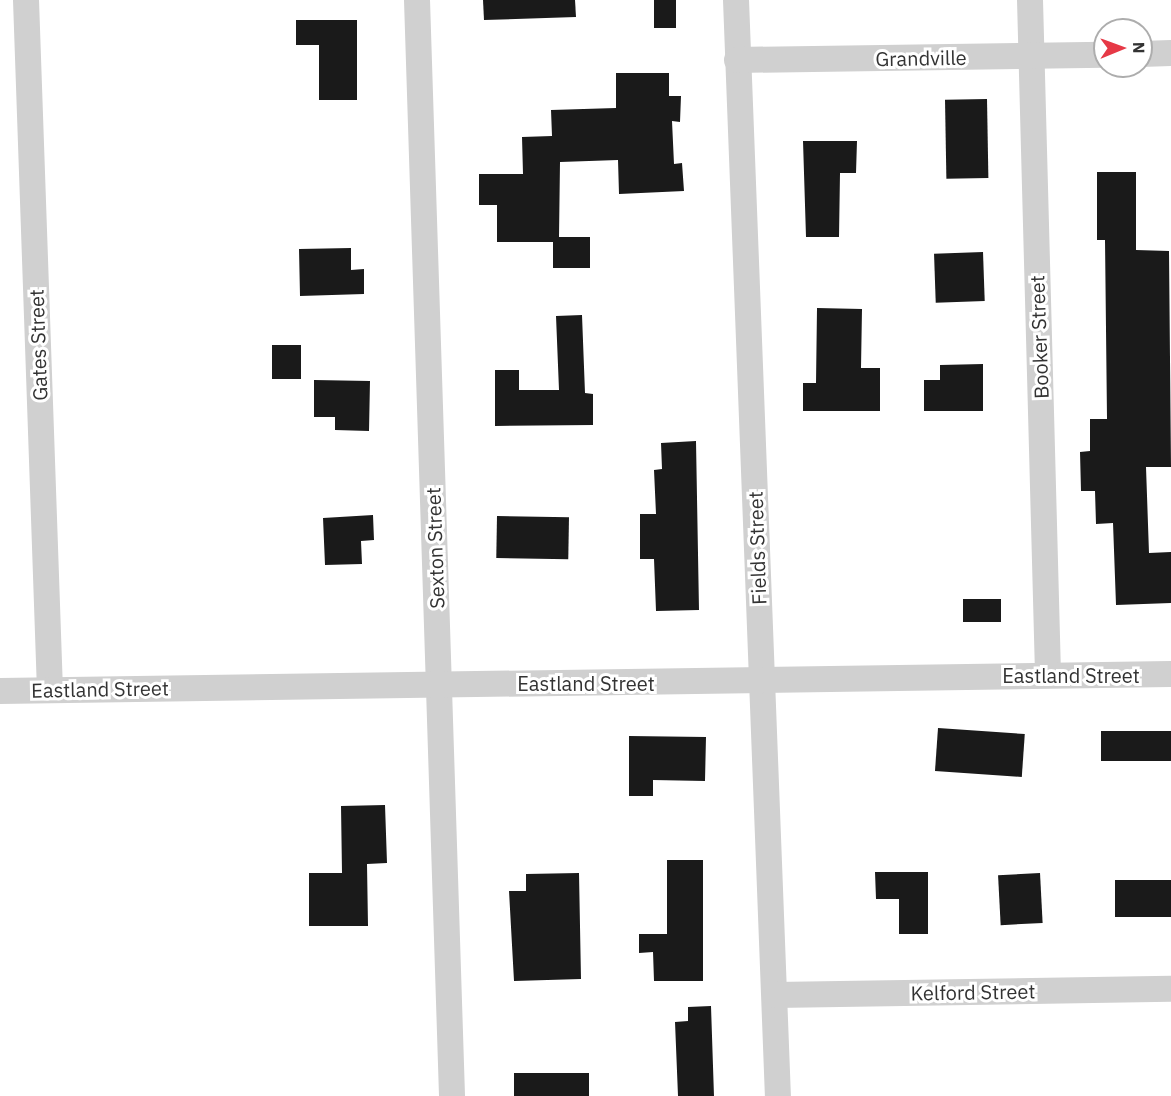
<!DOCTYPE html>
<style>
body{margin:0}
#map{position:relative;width:1171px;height:1096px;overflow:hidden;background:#fff;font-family:"IBM Plex Sans",sans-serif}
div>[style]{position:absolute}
.building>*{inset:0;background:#1a1a1a;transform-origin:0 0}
.street>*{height:26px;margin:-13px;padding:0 13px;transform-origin:13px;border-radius:13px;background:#d0d0d0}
span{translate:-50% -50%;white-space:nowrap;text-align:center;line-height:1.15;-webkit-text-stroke:6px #fff;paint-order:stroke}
.street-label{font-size:20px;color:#333}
.north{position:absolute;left:1093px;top:18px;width:60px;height:60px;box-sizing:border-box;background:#fff;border:2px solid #adadad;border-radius:50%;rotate:89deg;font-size:16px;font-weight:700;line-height:24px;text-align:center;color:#333}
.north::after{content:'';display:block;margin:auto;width:21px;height:27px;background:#e63946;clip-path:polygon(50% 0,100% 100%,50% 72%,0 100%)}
</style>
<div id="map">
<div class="building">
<div style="clip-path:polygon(483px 0,575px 0,576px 17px,484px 20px)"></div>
<div style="left:654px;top:0;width:22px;height:28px"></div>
<div style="clip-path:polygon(296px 20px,357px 20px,357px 100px,319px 100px,319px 45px,296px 45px)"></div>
<div style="clip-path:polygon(616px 73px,669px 73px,669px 96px,681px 96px,680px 122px,672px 121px,674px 164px,682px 163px,684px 191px,619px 194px,618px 160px,560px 162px,559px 237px,590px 237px,590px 268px,553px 268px,553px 242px,497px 242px,497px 205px,479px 205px,479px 174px,523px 174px,522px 137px,552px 136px,551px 110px,616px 108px)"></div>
<div style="left:987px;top:99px;width:79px;height:42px;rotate:89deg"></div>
<div style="clip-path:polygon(803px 141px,857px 141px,856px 173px,840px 173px,839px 237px,806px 237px)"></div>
<div style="clip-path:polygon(1097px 172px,1136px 172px,1136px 250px,1169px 251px,1171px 467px,1146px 467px,1149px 553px,1171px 552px,1171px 603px,1116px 605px,1113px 523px,1096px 524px,1095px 491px,1081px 491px,1080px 452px,1090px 451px,1090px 419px,1107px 419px,1105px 240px,1097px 240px)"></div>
<div style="clip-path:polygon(351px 248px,351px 270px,364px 269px,364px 294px,300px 296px,299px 249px)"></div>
<div style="left:983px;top:252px;width:49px;height:49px;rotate:88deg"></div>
<div style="clip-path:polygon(817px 308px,862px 309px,861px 368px,880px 368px,880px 411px,803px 411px,803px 383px,816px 383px)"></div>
<div style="clip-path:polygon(582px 315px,585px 393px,593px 394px,593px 425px,495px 426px,495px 370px,519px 370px,519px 390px,559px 390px,556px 316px)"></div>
<div style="left:272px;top:345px;width:29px;height:34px"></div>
<div style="clip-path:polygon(983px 364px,983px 411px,924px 411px,924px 380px,940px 380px,940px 365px)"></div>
<div style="clip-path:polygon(314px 380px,370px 381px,369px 431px,335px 430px,335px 417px,314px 417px)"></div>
<div style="clip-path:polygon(696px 441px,699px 610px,656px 611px,654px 559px,640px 559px,640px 514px,656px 514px,654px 470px,662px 469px,661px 443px)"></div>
<div style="clip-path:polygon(373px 515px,374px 540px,361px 541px,362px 564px,325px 565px,323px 518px)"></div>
<div style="left:497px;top:516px;width:72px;height:42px;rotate:1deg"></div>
<div style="left:963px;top:599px;width:38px;height:23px"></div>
<div style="left:938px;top:728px;width:87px;height:43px;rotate:4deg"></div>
<div style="left:1101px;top:731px;width:70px;height:30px"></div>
<div style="clip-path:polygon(629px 736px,706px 737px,705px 781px,653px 780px,653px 796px,629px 796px)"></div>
<div style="clip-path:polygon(385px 805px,387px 863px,367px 864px,368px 926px,309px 926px,309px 873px,342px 873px,341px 806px)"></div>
<div style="clip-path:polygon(667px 860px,703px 860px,703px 981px,654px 981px,653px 952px,639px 953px,639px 934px,667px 934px)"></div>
<div style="clip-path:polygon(875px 872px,928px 872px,928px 934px,899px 934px,899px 899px,876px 899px)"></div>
<div style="clip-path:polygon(579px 873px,581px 979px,514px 981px,509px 891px,526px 891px,526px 874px)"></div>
<div style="left:1040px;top:873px;width:50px;height:42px;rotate:87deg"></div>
<div style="left:1171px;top:880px;width:37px;height:56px;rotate:90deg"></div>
<div style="clip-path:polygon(711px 1006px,714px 1096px,678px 1096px,675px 1022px,688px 1021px,688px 1007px)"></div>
<div style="left:514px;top:1073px;width:75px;height:23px"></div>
</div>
<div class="street">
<div style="left:26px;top:0;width:690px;rotate:88.01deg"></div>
<div style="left:417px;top:0;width:1097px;rotate:88.17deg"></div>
<div style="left:736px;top:0;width:1097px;rotate:87.81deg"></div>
<div style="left:1030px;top:0;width:674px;rotate:88.47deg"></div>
<div style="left:1141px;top:54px;width:30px;rotate:-2deg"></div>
<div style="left:737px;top:60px;width:368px;rotate:-0.8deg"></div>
<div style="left:0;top:691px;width:1171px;rotate:-0.83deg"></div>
<div style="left:775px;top:995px;width:396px;rotate:-0.9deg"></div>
</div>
<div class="street-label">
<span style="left:921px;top:58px;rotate:-1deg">Grandville</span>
<span style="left:1039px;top:337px;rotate:-92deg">Booker Street</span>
<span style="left:38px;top:345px;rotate:-92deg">Gates Street</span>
<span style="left:435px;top:548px;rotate:-92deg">Sexton Street</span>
<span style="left:757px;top:548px;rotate:-92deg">Fields Street</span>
<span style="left:1071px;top:675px">Eastland Street</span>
<span style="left:586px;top:683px">Eastland Street</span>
<span style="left:100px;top:689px;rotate:-1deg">Eastland Street</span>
<span style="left:973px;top:992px;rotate:-1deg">Kelford Street</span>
</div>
<div class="north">N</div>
</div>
